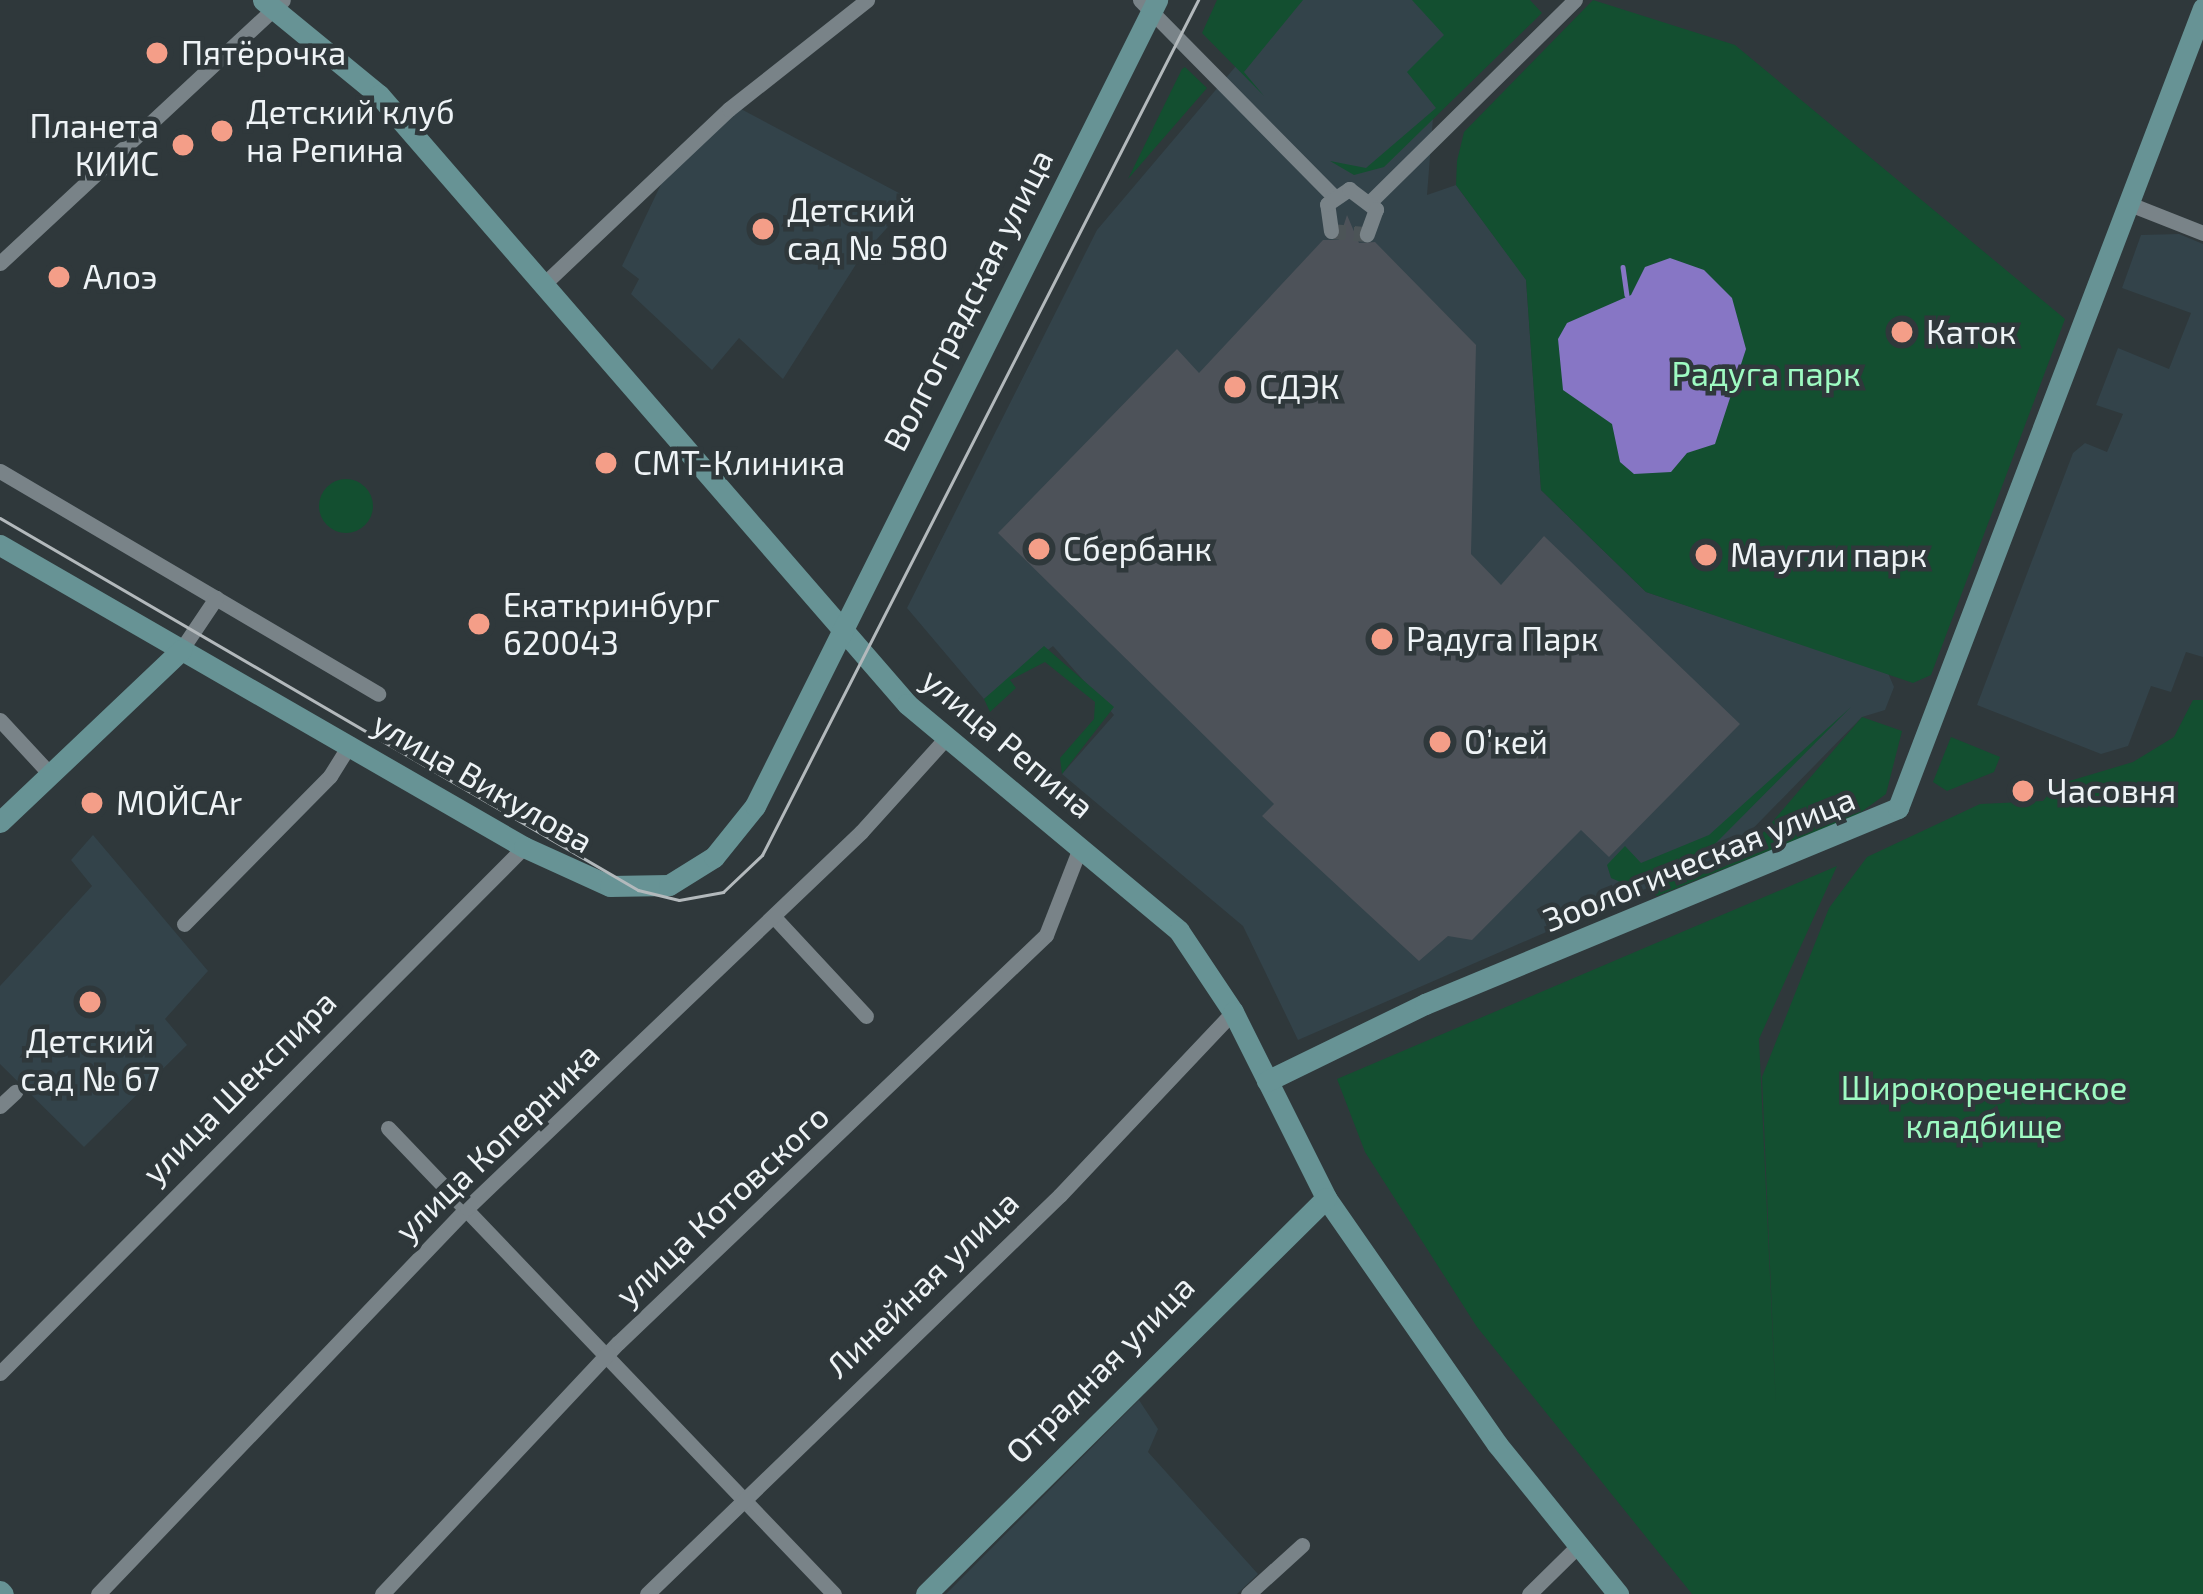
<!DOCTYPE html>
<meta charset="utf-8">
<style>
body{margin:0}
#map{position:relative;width:2203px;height:1594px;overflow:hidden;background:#2f383b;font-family:"Exo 2",sans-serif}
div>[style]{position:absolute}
.built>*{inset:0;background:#33434a}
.green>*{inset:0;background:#134f30}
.round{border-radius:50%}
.water>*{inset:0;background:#8776c5}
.stream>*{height:4.5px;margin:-2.25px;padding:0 2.25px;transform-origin:2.25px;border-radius:2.25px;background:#8776c5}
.building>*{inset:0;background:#4d5259}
.street-tunnel>*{height:15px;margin-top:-7.5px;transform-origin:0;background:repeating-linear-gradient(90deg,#4c5457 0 15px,transparent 0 23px)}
.street>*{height:15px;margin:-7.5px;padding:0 7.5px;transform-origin:7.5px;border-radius:7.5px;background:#798388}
.secondary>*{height:21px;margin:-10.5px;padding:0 10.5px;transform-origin:10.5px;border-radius:10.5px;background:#679395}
.tram>*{height:3px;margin:-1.5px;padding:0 1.5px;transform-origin:1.5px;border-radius:1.5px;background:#b3b9bc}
.dots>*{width:33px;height:33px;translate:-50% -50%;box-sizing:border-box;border:6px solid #2f383b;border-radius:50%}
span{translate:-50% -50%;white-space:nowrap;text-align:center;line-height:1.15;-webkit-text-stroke:9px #2f383b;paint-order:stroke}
.poi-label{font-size:33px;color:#eef3f6}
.left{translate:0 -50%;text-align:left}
.right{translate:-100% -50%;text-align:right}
.street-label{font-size:33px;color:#eef3f6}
.park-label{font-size:33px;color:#9efbc2}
</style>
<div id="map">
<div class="built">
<div style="clip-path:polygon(1292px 0,1420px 0,1485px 64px,1433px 118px,1427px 195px,1456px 185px,1526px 279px,1541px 490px,1646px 592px,1888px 673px,1894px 687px,1885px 710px,1862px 717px,1730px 852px,1298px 1040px,1243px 926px,1062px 774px,1114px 715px,1053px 646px,984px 699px,907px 608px,1097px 230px)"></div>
<div style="clip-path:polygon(741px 109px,912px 200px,860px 258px,783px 379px,739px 338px,712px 370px,631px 294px,639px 279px,622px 266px,665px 176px)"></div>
<div style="clip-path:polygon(2179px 234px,2203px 244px,2203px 657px,2186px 652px,2171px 692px,2151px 686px,2128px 746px,2101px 754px,1977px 705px,2073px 453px,2085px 443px,2107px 452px,2123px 414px,2096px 405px,2118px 348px,2169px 369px,2191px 313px,2122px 288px,2141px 235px)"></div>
<div style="clip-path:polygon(93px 835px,208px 971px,165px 1019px,187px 1045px,84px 1147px,0 1064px,0 986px,92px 886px,71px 860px)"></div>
<div style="clip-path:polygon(1139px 1400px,1158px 1429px,1148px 1452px,1258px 1574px,1237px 1594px,946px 1594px)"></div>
</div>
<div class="green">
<div style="clip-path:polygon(1217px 0,1303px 0,1244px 72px,1264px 96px,1202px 33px)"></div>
<div style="clip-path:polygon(1412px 0,1530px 0,1542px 13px,1384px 167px,1354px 175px,1330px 161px,1366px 168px,1436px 108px,1407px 72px,1444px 35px)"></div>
<div style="clip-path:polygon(1593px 0,1735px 45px,2065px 319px,1931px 675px,1913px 683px,1646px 592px,1541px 490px,1526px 280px,1456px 185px,1457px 161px,1464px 132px)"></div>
<div style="clip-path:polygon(1185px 67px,1207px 88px,1128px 179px,1182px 69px)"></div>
<div class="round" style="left:319px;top:479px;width:54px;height:54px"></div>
<div style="clip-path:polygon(1044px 646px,1114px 707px,1062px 774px,1060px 758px,1094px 719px,1095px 702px,1045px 662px,1010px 680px,1016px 688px,990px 712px,984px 699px)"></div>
<div style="clip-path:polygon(2193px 700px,2203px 700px,2203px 1594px,1692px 1594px,1477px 1327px,1365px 1152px,1337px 1079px,1837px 866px,1759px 1039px,1776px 1407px,1762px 1077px,1829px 908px,1867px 857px,1980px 804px,2043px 801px,2056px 785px,2133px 762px,2174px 737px)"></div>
<div style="clip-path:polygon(1851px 707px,1708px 851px,1625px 884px,1611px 878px,1607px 865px,1625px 846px,1641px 863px,1709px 835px)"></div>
<div style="clip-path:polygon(1862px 717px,1902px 731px,1886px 794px,1857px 815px,1657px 896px,1649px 890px,1755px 842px)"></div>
<div style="clip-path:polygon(1951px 737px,2000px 757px,1994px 772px,1947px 791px,1933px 782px)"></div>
</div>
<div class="water">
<div style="clip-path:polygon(1670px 258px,1704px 270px,1732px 298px,1746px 349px,1715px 444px,1687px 453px,1671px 472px,1634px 474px,1620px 462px,1612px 424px,1563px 390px,1558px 339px,1567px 323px,1631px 295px,1645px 267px)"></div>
</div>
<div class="stream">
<div style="left:1623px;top:267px;width:28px;rotate:82deg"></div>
</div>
<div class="building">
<div style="clip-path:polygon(1347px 215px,1359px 243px,1375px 242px,1476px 345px,1471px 554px,1501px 585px,1544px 536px,1740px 724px,1609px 857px,1581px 830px,1472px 940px,1448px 936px,1419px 961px,1262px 816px,1274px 804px,998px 533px,1177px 349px,1199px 373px,1323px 240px,1339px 240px)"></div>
</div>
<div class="street-tunnel">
<div style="left:1331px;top:231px;width:36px;rotate:5deg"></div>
</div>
<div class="street">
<div style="left:1140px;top:0;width:275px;rotate:45.4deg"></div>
<div style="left:1372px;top:200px;width:285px;rotate:-44.6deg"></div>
<div style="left:2127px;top:203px;width:82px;rotate:21.5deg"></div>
<div style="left:1331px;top:231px;width:27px;rotate:-98deg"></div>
<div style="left:1327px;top:204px;width:27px;rotate:-34deg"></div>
<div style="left:1349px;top:189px;width:34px;rotate:37deg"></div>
<div style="left:1376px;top:209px;width:27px;rotate:110deg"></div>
<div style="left:0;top:263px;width:386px;rotate:-42.9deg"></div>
<div style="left:547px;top:281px;width:250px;rotate:-43.4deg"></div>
<div style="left:729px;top:109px;width:176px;rotate:-38.3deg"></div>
<div style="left:0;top:471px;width:439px;rotate:30.5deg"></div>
<div style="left:181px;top:650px;width:63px;rotate:-56.1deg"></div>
<div style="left:0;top:720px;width:74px;rotate:47.2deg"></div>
<div style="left:774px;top:917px;width:135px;rotate:47.1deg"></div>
<div style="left:184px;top:924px;width:208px;rotate:-45.4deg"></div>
<div style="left:330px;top:776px;width:38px;rotate:-58deg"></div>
<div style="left:0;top:1106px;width:21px;rotate:-43deg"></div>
<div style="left:388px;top:1128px;width:645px;rotate:46.26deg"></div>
<div style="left:0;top:1373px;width:742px;rotate:-45.11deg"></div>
<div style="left:98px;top:1594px;width:534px;rotate:-46.29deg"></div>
<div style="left:467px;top:1208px;width:545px;rotate:-43.66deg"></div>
<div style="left:861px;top:832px;width:124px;rotate:-47.9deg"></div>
<div style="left:382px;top:1594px;width:345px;rotate:-46.8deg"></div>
<div style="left:618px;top:1343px;width:591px;rotate:-43.63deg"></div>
<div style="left:1046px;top:935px;width:93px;rotate:-68.7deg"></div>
<div style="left:647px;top:1594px;width:574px;rotate:-44.01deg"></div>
<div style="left:1060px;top:1195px;width:252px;rotate:-46.6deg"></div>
<div style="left:1248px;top:1594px;width:73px;rotate:-42.2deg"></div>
<div style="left:1529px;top:1594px;width:69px;rotate:-44.4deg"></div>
</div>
<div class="secondary">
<div style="left:263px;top:0;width:150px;rotate:39.3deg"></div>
<div style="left:379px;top:95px;width:806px;rotate:49.07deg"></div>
<div style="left:907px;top:704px;width:354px;rotate:39.8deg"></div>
<div style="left:1179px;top:931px;width:97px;rotate:56.3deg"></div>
<div style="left:1233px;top:1012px;width:208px;rotate:63.4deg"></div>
<div style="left:1326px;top:1198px;width:300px;rotate:55.2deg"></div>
<div style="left:1497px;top:1444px;width:193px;rotate:51.1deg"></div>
<div style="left:0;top:545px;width:605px;rotate:29.96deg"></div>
<div style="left:524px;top:847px;width:94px;rotate:24.4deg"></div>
<div style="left:610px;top:886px;width:59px;rotate:-1deg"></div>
<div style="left:669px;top:885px;width:53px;rotate:-31.9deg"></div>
<div style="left:714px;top:857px;width:65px;rotate:-51.2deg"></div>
<div style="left:755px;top:806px;width:901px;rotate:-63.49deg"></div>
<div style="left:0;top:822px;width:250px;rotate:-43.5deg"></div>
<div style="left:1267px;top:1081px;width:176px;rotate:-26deg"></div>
<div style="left:1425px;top:1004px;width:512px;rotate:-22.51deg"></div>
<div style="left:1898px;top:808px;width:856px;rotate:-69.13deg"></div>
<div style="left:0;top:1591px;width:4px;rotate:45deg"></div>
<div style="left:926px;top:1594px;width:563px;rotate:-44.71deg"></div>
</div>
<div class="tram">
<div style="left:0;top:518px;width:739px;rotate:30.25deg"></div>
<div style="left:638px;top:890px;width:42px;rotate:13.7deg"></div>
<div style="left:679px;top:900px;width:45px;rotate:-10.3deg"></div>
<div style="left:723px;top:892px;width:54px;rotate:-43.5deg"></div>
<div style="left:762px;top:855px;width:960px;rotate:-62.98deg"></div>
</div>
<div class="dots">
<div style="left:157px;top:53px;background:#f49e88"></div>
<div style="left:222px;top:131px;background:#f49e88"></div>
<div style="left:183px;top:145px;background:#f49e88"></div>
<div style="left:763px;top:229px;background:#f49e88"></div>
<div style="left:59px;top:277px;background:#f49e88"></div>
<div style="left:1902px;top:332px;background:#f49e88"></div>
<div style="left:1235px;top:387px;background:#f49e88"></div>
<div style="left:606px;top:463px;background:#f49e88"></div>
<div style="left:1039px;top:549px;background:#f49e88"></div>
<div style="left:1706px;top:555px;background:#f49e88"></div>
<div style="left:479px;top:624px;background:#f49e88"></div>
<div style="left:1382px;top:639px;background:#f49e88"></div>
<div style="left:1440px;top:742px;background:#f49e88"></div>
<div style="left:2023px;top:791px;background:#f49e88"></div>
<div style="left:92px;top:803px;background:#f49e88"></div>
<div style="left:90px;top:1002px;background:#f49e88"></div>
</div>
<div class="poi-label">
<span class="left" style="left:181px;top:53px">Пятёрочка</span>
<span class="left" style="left:246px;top:131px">Детский клуб<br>на Репина</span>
<span class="right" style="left:159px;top:145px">Планета<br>КИИС</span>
<span class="left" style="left:787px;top:229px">Детский<br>сад № 580</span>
<span class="left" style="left:83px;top:277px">Алоэ</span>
<span class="left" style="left:1926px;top:332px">Каток</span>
<span class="left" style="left:1259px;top:387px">СДЭК</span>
<span class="left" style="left:633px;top:463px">СМТ-Клиника</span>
<span class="left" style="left:1063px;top:549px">Сбербанк</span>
<span class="left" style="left:1730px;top:555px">Маугли парк</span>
<span class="left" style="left:503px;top:624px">Екаткринбург<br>620043</span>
<span class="left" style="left:1406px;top:639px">Радуга Парк</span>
<span class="left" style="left:1464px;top:742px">О’кей</span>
<span class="left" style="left:2047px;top:791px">Часовня</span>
<span class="left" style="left:116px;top:803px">МОЙCAr</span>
<span style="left:90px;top:1060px">Детский<br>сад № 67</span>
</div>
<div class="street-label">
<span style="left:968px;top:300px;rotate:-63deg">Волгоградская улица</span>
<span style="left:1008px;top:743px;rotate:40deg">улица Репина</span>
<span style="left:483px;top:782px;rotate:30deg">улица Викулова</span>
<span style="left:1699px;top:859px;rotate:-22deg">Зоологическая улица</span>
<span style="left:239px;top:1087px;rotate:-45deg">улица Шекспира</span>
<span style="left:497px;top:1142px;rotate:-44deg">улица Коперника</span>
<span style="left:722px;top:1205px;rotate:-43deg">улица Котовского</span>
<span style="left:922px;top:1284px;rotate:-44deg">Линейная улица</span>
<span style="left:1100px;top:1369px;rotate:-45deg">Отрадная улица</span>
</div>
<div class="park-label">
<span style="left:1766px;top:374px">Радуга парк</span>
<span style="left:1984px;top:1107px">Широкореченское<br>кладбище</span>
</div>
</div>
